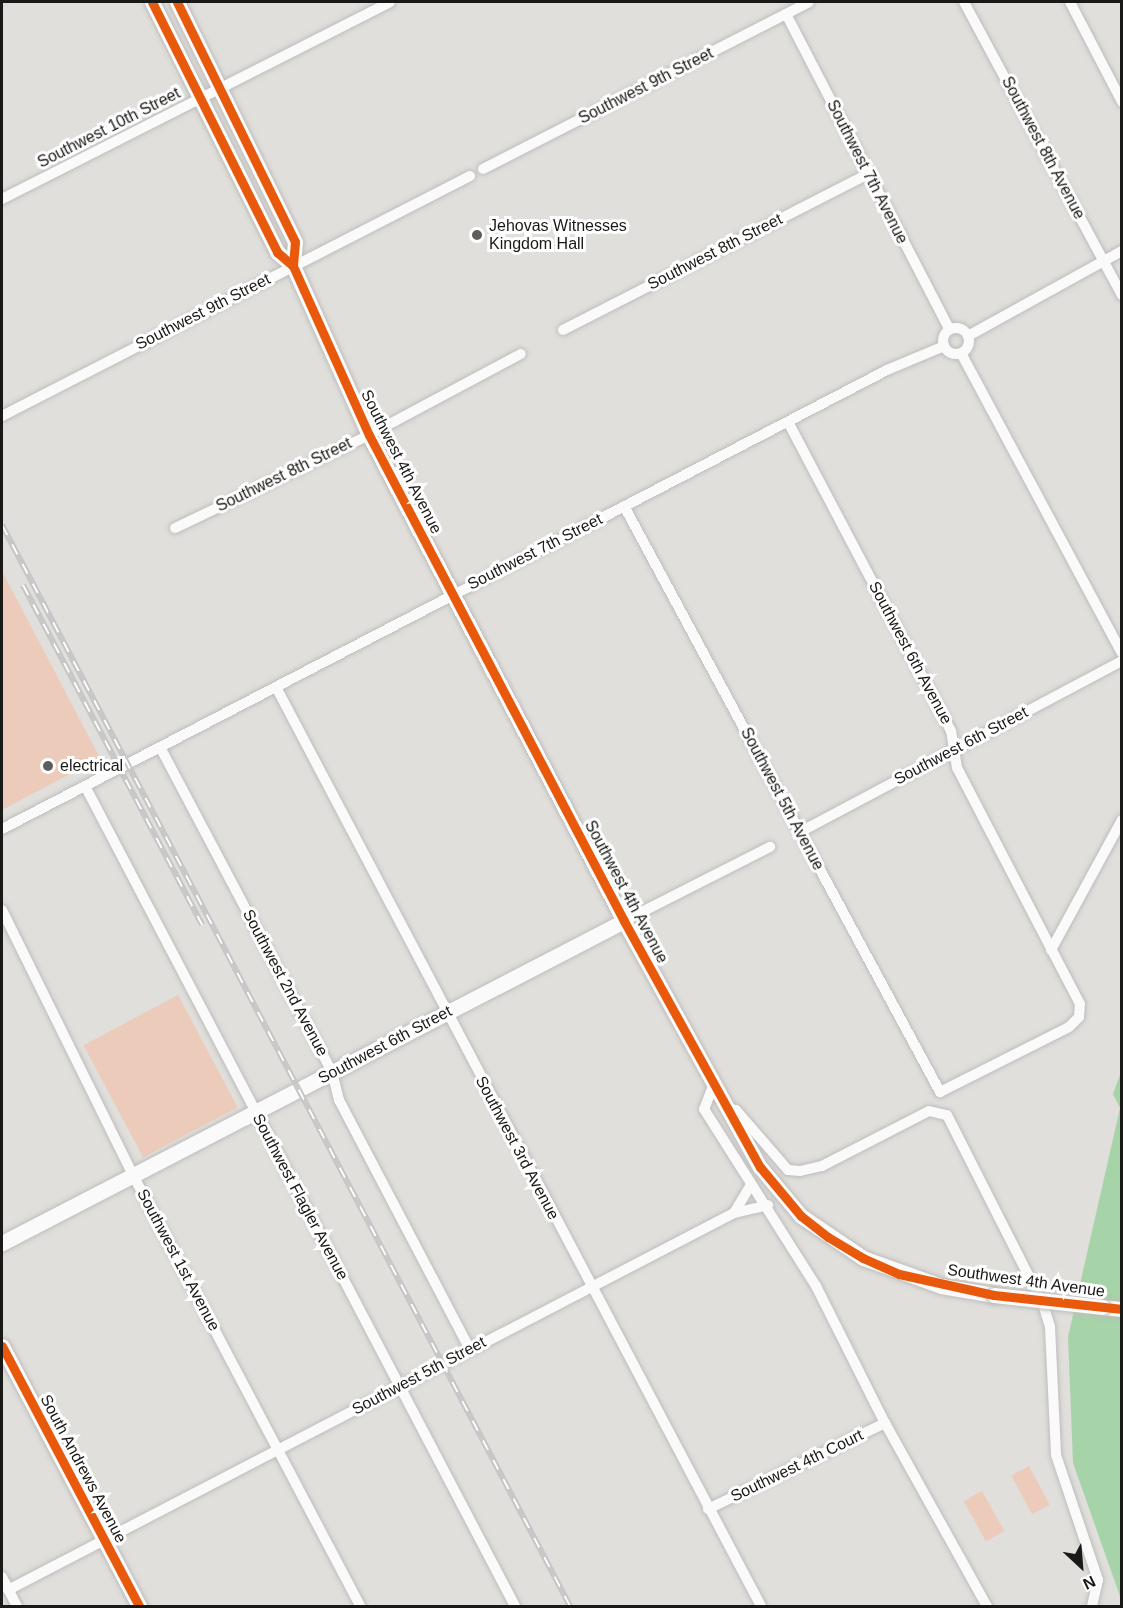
<!DOCTYPE html>
<style>
body{margin:0}
#map{position:relative;width:1123px;height:1608px;overflow:hidden;background:#e0dfdc;font-family:Helvetica,sans-serif}
div>[style]{position:absolute}
.green>*{inset:0;background:#eccbba;transform-origin:0 0}
.water>*{inset:0;background:#a7d3a9}
.roads{filter:drop-shadow(0 0 2px #bebdbb) drop-shadow(0 0 2px #bebdbb)}
.street>*{height:10px;margin:-5px;padding:0 5px;transform-origin:5px;border-radius:5px;background:#fafafa}
.street>.ring{margin:-5px;padding:0;box-sizing:content-box;background:none;border:10px solid #fafafa;border-radius:50%}
.secondary>*{height:15px;margin:-7.5px;padding:0 7.5px;transform-origin:7.5px;border-radius:7.5px;background:#fafafa}
.rail>*{height:6px;margin-top:-3px;transform-origin:0;background:repeating-linear-gradient(90deg,#fff 0 11px,#c6c6c6 0 22px);box-sizing:border-box;border-block:2px solid #c6c6c6}
.bridges{filter:drop-shadow(0 0 2px #bebdbb) drop-shadow(0 0 2px #bebdbb)}
.secondary-bridge>*{height:15px;margin:-7.5px;padding:0 7.5px;transform-origin:7.5px;border-radius:7.5px;background:#fafafa}
.cycleway>*{height:9px;margin:-4.5px;padding:0 4.5px;transform-origin:4.5px;border-radius:4.5px;background:#e8590c}
.dots>*{width:16px;height:16px;translate:-50% -50%;box-sizing:border-box;border:3px solid #fff;border-radius:50%}
span{translate:-50% -50%;white-space:nowrap;text-align:center;line-height:1.15;-webkit-text-stroke:6px #fff;paint-order:stroke}
.street-label{font-size:16px;color:#191917}
.poi-label{font-size:16px;color:#191917}
.left{translate:0 -50%;text-align:left}
.frame{position:absolute;inset:0;border:3px solid #191917;pointer-events:none}
.north{position:absolute;left:1051px;top:1536px;width:60px;height:60px;-webkit-text-stroke:4px #fff;paint-order:stroke;rotate:154deg;font-size:16px;font-weight:700;line-height:24px;text-align:center;color:#191917}
.north::after{content:'';display:block;margin:auto;width:21px;height:27px;background:#191917;clip-path:polygon(50% 0,100% 100%,50% 72%,0 100%)}
</style>
<div id="map">
<div class="green">
<div style="clip-path:polygon(2px 571px,100px 758px,2px 810px)"></div>
<div style="left:178px;top:995px;width:127px;height:107px;rotate:62deg"></div>
<div style="left:1029px;top:1466px;width:44px;height:20px;rotate:62deg"></div>
<div style="left:982px;top:1491px;width:46px;height:21px;rotate:61deg"></div>
</div>
<div class="water">
<div style="clip-path:polygon(1121px 1072px,1121px 1599px,1073px 1463px,1068px 1337px,1120px 1108px,1113px 1094px)"></div>
</div>
<div class="roads">
<div class="street">
<div style="left:964px;top:2px;width:333px;rotate:61.7deg"></div>
<div style="left:1070px;top:2px;width:113px;rotate:62.5deg"></div>
<div style="left:786px;top:14px;width:355px;rotate:62.6deg"></div>
<div style="left:483px;top:169px;width:366px;rotate:-27.1deg"></div>
<div style="left:2px;top:199px;width:435px;rotate:-26.9deg"></div>
<div class="ring" style="left:943px;top:328px;width:16px;height:16px"></div>
<div style="left:563px;top:330px;width:343px;rotate:-27.1deg"></div>
<div style="left:968px;top:336px;width:176px;rotate:-28.9deg"></div>
<div style="left:961px;top:353px;width:340px;rotate:61.8deg"></div>
<div style="left:2px;top:416px;width:526px;rotate:-27.15deg"></div>
<div style="left:624px;top:506px;width:666px;rotate:61.66deg"></div>
<div style="left:940px;top:1092px;width:144px;rotate:-26.7deg"></div>
<div style="left:1069px;top:1027px;width:14px;rotate:-45deg"></div>
<div style="left:1079px;top:1017px;width:13px;rotate:-86deg"></div>
<div style="left:1080px;top:1004px;width:266px;rotate:-117.5deg"></div>
<div style="left:957px;top:768px;width:37px;rotate:-99deg"></div>
<div style="left:951px;top:731px;width:349px;rotate:-117.8deg"></div>
<div style="left:175px;top:528px;width:215px;rotate:-25.6deg"></div>
<div style="left:369px;top:435px;width:172px;rotate:-28.1deg"></div>
<div style="left:276px;top:687px;width:1039px;rotate:62.18deg"></div>
<div style="left:160px;top:747px;width:368px;rotate:62.1deg"></div>
<div style="left:332px;top:1072px;width:29px;rotate:76deg"></div>
<div style="left:339px;top:1100px;width:281px;rotate:62.3deg"></div>
<div style="left:85px;top:786px;width:926px;rotate:62.33deg"></div>
<div style="left:2px;top:829px;width:997px;rotate:-27.41deg"></div>
<div style="left:887px;top:370px;width:62px;rotate:-22.8deg"></div>
<div style="left:800px;top:832px;width:365px;rotate:-28deg"></div>
<div style="left:2px;top:910px;width:296px;rotate:63.7deg"></div>
<div style="left:133px;top:1175px;width:487px;rotate:62.2deg"></div>
<div style="left:624px;top:921px;width:164px;rotate:-26.9deg"></div>
<div style="left:1051px;top:950px;width:148px;rotate:-61.4deg"></div>
<div style="left:713px;top:1086px;width:25px;rotate:111deg"></div>
<div style="left:704px;top:1109px;width:209px;rotate:57.7deg"></div>
<div style="left:816px;top:1286px;width:153px;rotate:63.3deg"></div>
<div style="left:885px;top:1423px;width:210px;rotate:60.9deg"></div>
<div style="left:727px;top:1108px;width:9px;rotate:13deg"></div>
<div style="left:736px;top:1110px;width:79px;rotate:49.1deg"></div>
<div style="left:788px;top:1170px;width:12px;rotate:5deg"></div>
<div style="left:800px;top:1171px;width:23px;rotate:-13deg"></div>
<div style="left:822px;top:1166px;width:120px;rotate:-27.2deg"></div>
<div style="left:929px;top:1111px;width:18px;rotate:13deg"></div>
<div style="left:947px;top:1115px;width:212px;rotate:63.1deg"></div>
<div style="left:1043px;top:1304px;width:24px;rotate:73deg"></div>
<div style="left:1050px;top:1327px;width:128px;rotate:87.3deg"></div>
<div style="left:1056px;top:1455px;width:132px;rotate:71.4deg"></div>
<div style="left:1098px;top:1580px;width:27px;rotate:103deg"></div>
<div style="left:734px;top:1213px;width:31px;rotate:-59deg"></div>
<div style="left:708px;top:1509px;width:197px;rotate:-25.9deg"></div>
<div style="left:2px;top:1577px;width:33px;rotate:63deg"></div>
<div style="left:8px;top:1590px;width:818px;rotate:-27.44deg"></div>
<div style="left:734px;top:1213px;width:35px;rotate:-13deg"></div>
</div>
<div class="secondary">
<div style="left:152px;top:2px;width:280px;rotate:63.4deg"></div>
<div style="left:277px;top:252px;width:21px;rotate:41deg"></div>
<div style="left:293px;top:266px;width:185px;rotate:65.8deg"></div>
<div style="left:369px;top:435px;width:549px;rotate:62.31deg"></div>
<div style="left:624px;top:921px;width:281px;rotate:61.1deg"></div>
<div style="left:760px;top:1167px;width:64px;rotate:50.1deg"></div>
<div style="left:801px;top:1216px;width:75px;rotate:34.1deg"></div>
<div style="left:863px;top:1258px;width:83px;rotate:19.7deg"></div>
<div style="left:941px;top:1286px;width:54px;rotate:9.6deg"></div>
<div style="left:177px;top:2px;width:267px;rotate:63.8deg"></div>
<div style="left:295px;top:242px;width:24px;rotate:95deg"></div>
<div style="left:2px;top:1243px;width:700px;rotate:-27.37deg"></div>
<div style="left:1102px;top:1307px;width:20px;rotate:6deg"></div>
<div style="left:2px;top:1346px;width:294px;rotate:62.2deg"></div>
</div>
</div>
<div class="rail">
<div style="left:2px;top:525px;width:1221px;rotate:62.28deg"></div>
<div style="left:23px;top:585px;width:384px;rotate:62.2deg"></div>
</div>
<div class="bridges">
<div class="secondary-bridge">
<div style="left:994px;top:1295px;width:109px;rotate:6.3deg"></div>
</div>
</div>
<div class="cycleway">
<div style="left:152px;top:2px;width:280px;rotate:63.4deg"></div>
<div style="left:277px;top:252px;width:21px;rotate:41deg"></div>
<div style="left:293px;top:266px;width:185px;rotate:65.8deg"></div>
<div style="left:369px;top:435px;width:549px;rotate:62.31deg"></div>
<div style="left:624px;top:921px;width:281px;rotate:61.1deg"></div>
<div style="left:760px;top:1167px;width:64px;rotate:50.1deg"></div>
<div style="left:801px;top:1216px;width:34px;rotate:38deg"></div>
<div style="left:828px;top:1237px;width:41px;rotate:31deg"></div>
<div style="left:863px;top:1258px;width:39px;rotate:24deg"></div>
<div style="left:899px;top:1274px;width:97px;rotate:12.5deg"></div>
<div style="left:994px;top:1295px;width:129px;rotate:6.2deg"></div>
<div style="left:177px;top:2px;width:267px;rotate:63.8deg"></div>
<div style="left:295px;top:242px;width:24px;rotate:95deg"></div>
<div style="left:2px;top:1346px;width:294px;rotate:62.2deg"></div>
</div>
<div class="dots">
<div style="left:477px;top:235px;background:#5f5e5c"></div>
<div style="left:48px;top:766px;background:#5f5e5c"></div>
</div>
<div class="street-label">
<span style="left:646px;top:86px;rotate:-27deg">Southwest 9th Street</span>
<span style="left:109px;top:128px;rotate:-27deg">Southwest 10th Street</span>
<span style="left:1043px;top:148px;rotate:62deg">Southwest 8th Avenue</span>
<span style="left:867px;top:172px;rotate:63deg">Southwest 7th Avenue</span>
<span style="left:715px;top:252px;rotate:-27deg">Southwest 8th Street</span>
<span style="left:203px;top:312px;rotate:-27deg">Southwest 9th Street</span>
<span style="left:401px;top:462px;rotate:63deg">Southwest 4th Avenue</span>
<span style="left:284px;top:475px;rotate:-26deg">Southwest 8th Street</span>
<span style="left:535px;top:552px;rotate:-27deg">Southwest 7th Street</span>
<span style="left:910px;top:653px;rotate:62deg">Southwest 6th Avenue</span>
<span style="left:961px;top:746px;rotate:-28deg">Southwest 6th Street</span>
<span style="left:782px;top:799px;rotate:62deg">Southwest 5th Avenue</span>
<span style="left:626px;top:892px;rotate:62deg">Southwest 4th Avenue</span>
<span style="left:285px;top:983px;rotate:62deg">Southwest 2nd Avenue</span>
<span style="left:385px;top:1045px;rotate:-28deg">Southwest 6th Street</span>
<span style="left:517px;top:1148px;rotate:62deg">Southwest 3rd Avenue</span>
<span style="left:300px;top:1197px;rotate:62deg">Southwest Flagler Avenue</span>
<span style="left:178px;top:1260px;rotate:62deg">Southwest 1st Avenue</span>
<span style="left:1026px;top:1281px;rotate:8deg">Southwest 4th Avenue</span>
<span style="left:419px;top:1376px;rotate:-28deg">Southwest 5th Street</span>
<span style="left:797px;top:1466px;rotate:-26deg">Southwest 4th Court</span>
<span style="left:83px;top:1469px;rotate:62deg">South Andrews Avenue</span>
</div>
<div class="poi-label">
<span class="left" style="left:489px;top:235px">Jehovas Witnesses<br>Kingdom Hall</span>
<span class="left" style="left:60px;top:766px">electrical</span>
</div>
<div class="frame"></div>
<div class="north">N</div>
</div>
